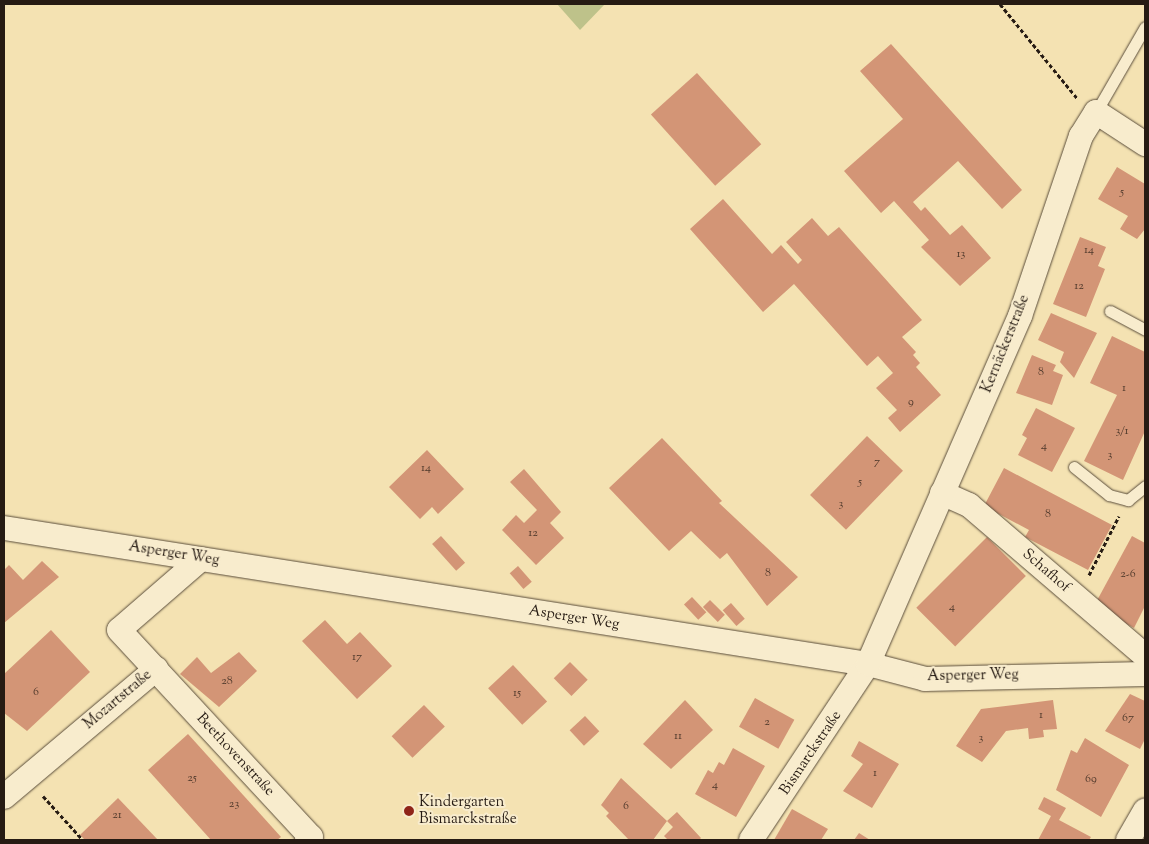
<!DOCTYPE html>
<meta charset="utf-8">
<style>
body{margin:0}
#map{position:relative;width:1149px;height:844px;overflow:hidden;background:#f4e2b2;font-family:"Sorts Mill Goudy",serif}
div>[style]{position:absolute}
.green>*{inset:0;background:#bec28a}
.building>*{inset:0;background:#d39576;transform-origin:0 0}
.path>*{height:3px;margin-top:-1.5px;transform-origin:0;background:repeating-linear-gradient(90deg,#261b13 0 4px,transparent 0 6.5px)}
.roads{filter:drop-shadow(0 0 1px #5a4d3b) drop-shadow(0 0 1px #5a4d3b)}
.service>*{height:11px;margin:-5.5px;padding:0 5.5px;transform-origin:5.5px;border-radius:5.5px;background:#f8eccd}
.minor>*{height:24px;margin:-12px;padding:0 12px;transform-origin:12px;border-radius:12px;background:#f8eccd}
.dots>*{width:14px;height:14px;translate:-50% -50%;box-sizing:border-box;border:2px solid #f8eccd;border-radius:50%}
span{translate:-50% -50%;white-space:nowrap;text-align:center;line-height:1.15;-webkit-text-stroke:4px #f8eccd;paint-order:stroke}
.number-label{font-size:12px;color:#513a2c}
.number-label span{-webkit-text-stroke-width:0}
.street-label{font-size:15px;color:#261b13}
.poi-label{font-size:15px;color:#261b13}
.left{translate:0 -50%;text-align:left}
.frame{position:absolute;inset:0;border:5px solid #261b13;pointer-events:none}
</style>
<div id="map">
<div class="green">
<div style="clip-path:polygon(557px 4px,605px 4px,580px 30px)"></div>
</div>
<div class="building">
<div style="clip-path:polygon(891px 44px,1022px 190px,1002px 209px,958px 161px,913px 202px,921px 211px,925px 207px,950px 235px,962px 225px,991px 258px,960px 286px,921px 247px,929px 240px,894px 201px,881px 213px,844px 171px,903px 119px,860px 71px)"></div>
<div style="left:697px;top:73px;width:96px;height:62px;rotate:48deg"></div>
<div style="clip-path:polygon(1117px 167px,1145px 184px,1145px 229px,1137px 239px,1120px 229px,1128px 216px,1098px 199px)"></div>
<div style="clip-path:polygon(723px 199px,772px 254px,781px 245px,798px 264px,802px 260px,786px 242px,812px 218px,828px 236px,839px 227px,922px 320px,902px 337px,916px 352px,913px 355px,920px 363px,916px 367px,941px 395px,900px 432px,888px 418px,897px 410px,876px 388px,893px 373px,878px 356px,867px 366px,794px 284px,763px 312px,690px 229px)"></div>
<div style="clip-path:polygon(1080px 237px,1106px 247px,1098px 266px,1105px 269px,1086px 317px,1053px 304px)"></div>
<div style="clip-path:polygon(1051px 313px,1097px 333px,1074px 378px,1060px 362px,1064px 352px,1038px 340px)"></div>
<div style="clip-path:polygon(1112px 336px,1145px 352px,1145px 431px,1123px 480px,1084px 461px,1117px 395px,1090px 383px)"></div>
<div style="clip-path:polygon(1032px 355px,1056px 365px,1053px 371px,1063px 375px,1052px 405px,1016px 393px)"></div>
<div style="clip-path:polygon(1036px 408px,1075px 428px,1052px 472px,1018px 455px,1027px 438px,1022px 435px)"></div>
<div style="left:867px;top:436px;width:50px;height:82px;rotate:44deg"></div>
<div style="clip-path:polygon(662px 438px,722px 501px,719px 503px,798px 577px,767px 606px,727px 553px,720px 559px,691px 531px,669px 551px,609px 488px)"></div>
<div style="clip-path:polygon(427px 450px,464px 489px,438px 514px,432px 507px,420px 519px,389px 487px)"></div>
<div style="clip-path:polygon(1004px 468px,1112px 525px,1088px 570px,1025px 537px,1029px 530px,984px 506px)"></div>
<div style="clip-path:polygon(524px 469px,561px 512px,550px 523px,564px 538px,536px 565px,502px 530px,516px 515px,524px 523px,537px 510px,510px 482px)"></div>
<div style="left:441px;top:536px;width:36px;height:12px;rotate:48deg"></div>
<div style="clip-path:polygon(1132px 536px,1145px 543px,1145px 606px,1134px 628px,1094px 606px)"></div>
<div style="left:987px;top:537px;width:55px;height:100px;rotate:45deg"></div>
<div style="clip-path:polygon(42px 561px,59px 577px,4px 623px,4px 570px,9px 565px,23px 580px)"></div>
<div style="left:518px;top:566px;width:21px;height:11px;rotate:49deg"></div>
<div style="left:692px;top:597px;width:21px;height:11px;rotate:47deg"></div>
<div style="left:710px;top:600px;width:21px;height:10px;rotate:45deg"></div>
<div style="left:731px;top:603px;width:21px;height:11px;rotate:49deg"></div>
<div style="clip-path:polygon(325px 620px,347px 644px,360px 632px,392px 666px,357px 699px,302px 641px)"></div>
<div style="clip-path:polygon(51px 630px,90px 672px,27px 731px,4px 713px,4px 674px)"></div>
<div style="clip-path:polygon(239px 652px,257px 671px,219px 707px,180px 674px,197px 657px,211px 673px)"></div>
<div style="left:570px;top:662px;width:25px;height:23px;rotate:45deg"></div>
<div style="left:513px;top:665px;width:50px;height:34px;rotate:47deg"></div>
<div style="clip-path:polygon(1130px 694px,1145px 701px,1145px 739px,1140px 749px,1105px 731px)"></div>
<div style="left:755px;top:698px;width:45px;height:33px;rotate:29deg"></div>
<div style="clip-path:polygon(685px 700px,713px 730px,671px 769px,643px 744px)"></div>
<div style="clip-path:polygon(1053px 700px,1057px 729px,1043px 730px,1044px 737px,1029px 739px,1028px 728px,1006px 731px,982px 762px,956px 746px,981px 709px)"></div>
<div style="left:424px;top:705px;width:30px;height:45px;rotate:46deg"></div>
<div style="left:585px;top:716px;width:21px;height:21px;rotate:47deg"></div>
<div style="clip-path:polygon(188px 734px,281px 837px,277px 840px,211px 840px,148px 770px)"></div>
<div style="clip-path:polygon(1085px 738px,1129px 765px,1101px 817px,1056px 790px,1071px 750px,1077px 753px)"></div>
<div style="clip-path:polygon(859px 741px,899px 764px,872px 808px,843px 791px,863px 764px,851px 756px)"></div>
<div style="clip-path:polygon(733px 748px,765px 766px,736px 817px,695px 794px,708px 770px,713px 773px,719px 762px,724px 765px)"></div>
<div style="clip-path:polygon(621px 778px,667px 821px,653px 840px,629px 840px,606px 816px,609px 813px,601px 805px)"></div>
<div style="clip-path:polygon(1044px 797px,1066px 808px,1059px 820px,1091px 837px,1089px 840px,1038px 840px,1051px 816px,1038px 809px)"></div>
<div style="clip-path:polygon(118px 798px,158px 840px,85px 840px,80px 835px)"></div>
<div style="clip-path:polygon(792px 809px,828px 829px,821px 840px,774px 840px)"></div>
<div style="clip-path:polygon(677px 812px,701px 838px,699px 840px,668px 840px,664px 836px,673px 827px,667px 821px)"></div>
<div style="clip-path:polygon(859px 833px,870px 840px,854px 840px)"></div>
</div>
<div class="path">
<div style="left:1000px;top:4px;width:122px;rotate:50.7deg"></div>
<div style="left:1089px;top:575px;width:66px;rotate:-63deg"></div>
<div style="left:43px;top:796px;width:59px;rotate:47.7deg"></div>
</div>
<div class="roads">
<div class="service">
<div style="left:1096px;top:112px;width:98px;rotate:-60deg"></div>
<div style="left:1110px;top:311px;width:40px;rotate:28deg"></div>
<div style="left:1074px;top:467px;width:45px;rotate:38.7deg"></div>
<div style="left:1109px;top:495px;width:20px;rotate:15deg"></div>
<div style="left:1128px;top:500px;width:22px;rotate:-39deg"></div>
</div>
<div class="minor">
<div style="left:942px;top:493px;width:30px;rotate:24deg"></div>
<div style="left:969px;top:505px;width:232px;rotate:40.6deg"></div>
<div style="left:4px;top:528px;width:875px;rotate:8.95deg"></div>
<div style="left:868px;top:664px;width:59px;rotate:14.7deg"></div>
<div style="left:925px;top:679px;width:220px;rotate:-1.3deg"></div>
<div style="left:201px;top:559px;width:108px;rotate:139.1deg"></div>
<div style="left:119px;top:630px;width:282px;rotate:47.2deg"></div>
<div style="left:311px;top:837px;width:5px;rotate:143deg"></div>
<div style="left:4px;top:797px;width:199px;rotate:-40.1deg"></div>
<div style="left:751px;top:840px;width:211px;rotate:-56.4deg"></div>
<div style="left:868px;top:664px;width:380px;rotate:-66.4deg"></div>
<div style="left:1020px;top:316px;width:190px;rotate:-71.3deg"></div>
<div style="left:1081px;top:136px;width:28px;rotate:-58deg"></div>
<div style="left:1096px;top:112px;width:59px;rotate:33.1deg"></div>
<div style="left:1128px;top:840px;width:34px;rotate:-60deg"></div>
</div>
</div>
<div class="dots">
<div style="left:409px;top:811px;background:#8f2418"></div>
</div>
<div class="number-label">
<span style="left:1122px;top:193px">5</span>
<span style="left:1089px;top:251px">14</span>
<span style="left:961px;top:255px">13</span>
<span style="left:1079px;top:287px">12</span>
<span style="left:1041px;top:373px">8</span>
<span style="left:1124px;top:389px">1</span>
<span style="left:911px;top:403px">9</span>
<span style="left:1122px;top:432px">3/1</span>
<span style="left:1044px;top:447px">4</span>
<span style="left:1110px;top:456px">3</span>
<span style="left:877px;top:463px">7</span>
<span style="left:426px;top:469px">14</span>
<span style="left:860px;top:483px">5</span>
<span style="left:841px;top:505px">3</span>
<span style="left:1048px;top:515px">8</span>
<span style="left:533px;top:534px">12</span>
<span style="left:768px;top:574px">8</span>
<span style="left:1128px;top:575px">2-6</span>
<span style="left:952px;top:608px">4</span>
<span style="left:357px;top:658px">17</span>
<span style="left:227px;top:682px">28</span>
<span style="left:36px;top:693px">6</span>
<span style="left:517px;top:694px">15</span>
<span style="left:1041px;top:716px">1</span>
<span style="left:1128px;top:719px">67</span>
<span style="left:767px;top:723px">2</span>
<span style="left:678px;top:737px">11</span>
<span style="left:981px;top:739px">3</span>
<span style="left:875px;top:774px">1</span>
<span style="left:192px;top:779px">25</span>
<span style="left:1091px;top:780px">69</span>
<span style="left:715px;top:786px">4</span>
<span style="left:234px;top:805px">23</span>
<span style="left:626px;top:807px">6</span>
<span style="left:117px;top:816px">21</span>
</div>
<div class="street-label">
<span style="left:1006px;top:344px;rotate:-68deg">Kernäckerstraße</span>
<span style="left:174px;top:554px;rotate:9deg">Asperger Weg</span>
<span style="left:1046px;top:571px;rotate:41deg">Schafhof</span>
<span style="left:574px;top:618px;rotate:9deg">Asperger Weg</span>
<span style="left:973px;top:676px;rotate:-1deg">Asperger Weg</span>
<span style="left:118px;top:700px;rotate:-40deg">Mozartstraße</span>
<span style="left:811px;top:753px;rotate:-56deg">Bismarckstraße</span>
<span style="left:235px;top:755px;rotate:47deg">Beethovenstraße</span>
</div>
<div class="poi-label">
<span class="left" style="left:419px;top:811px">Kindergarten<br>Bismarckstraße</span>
</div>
<div class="frame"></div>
</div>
